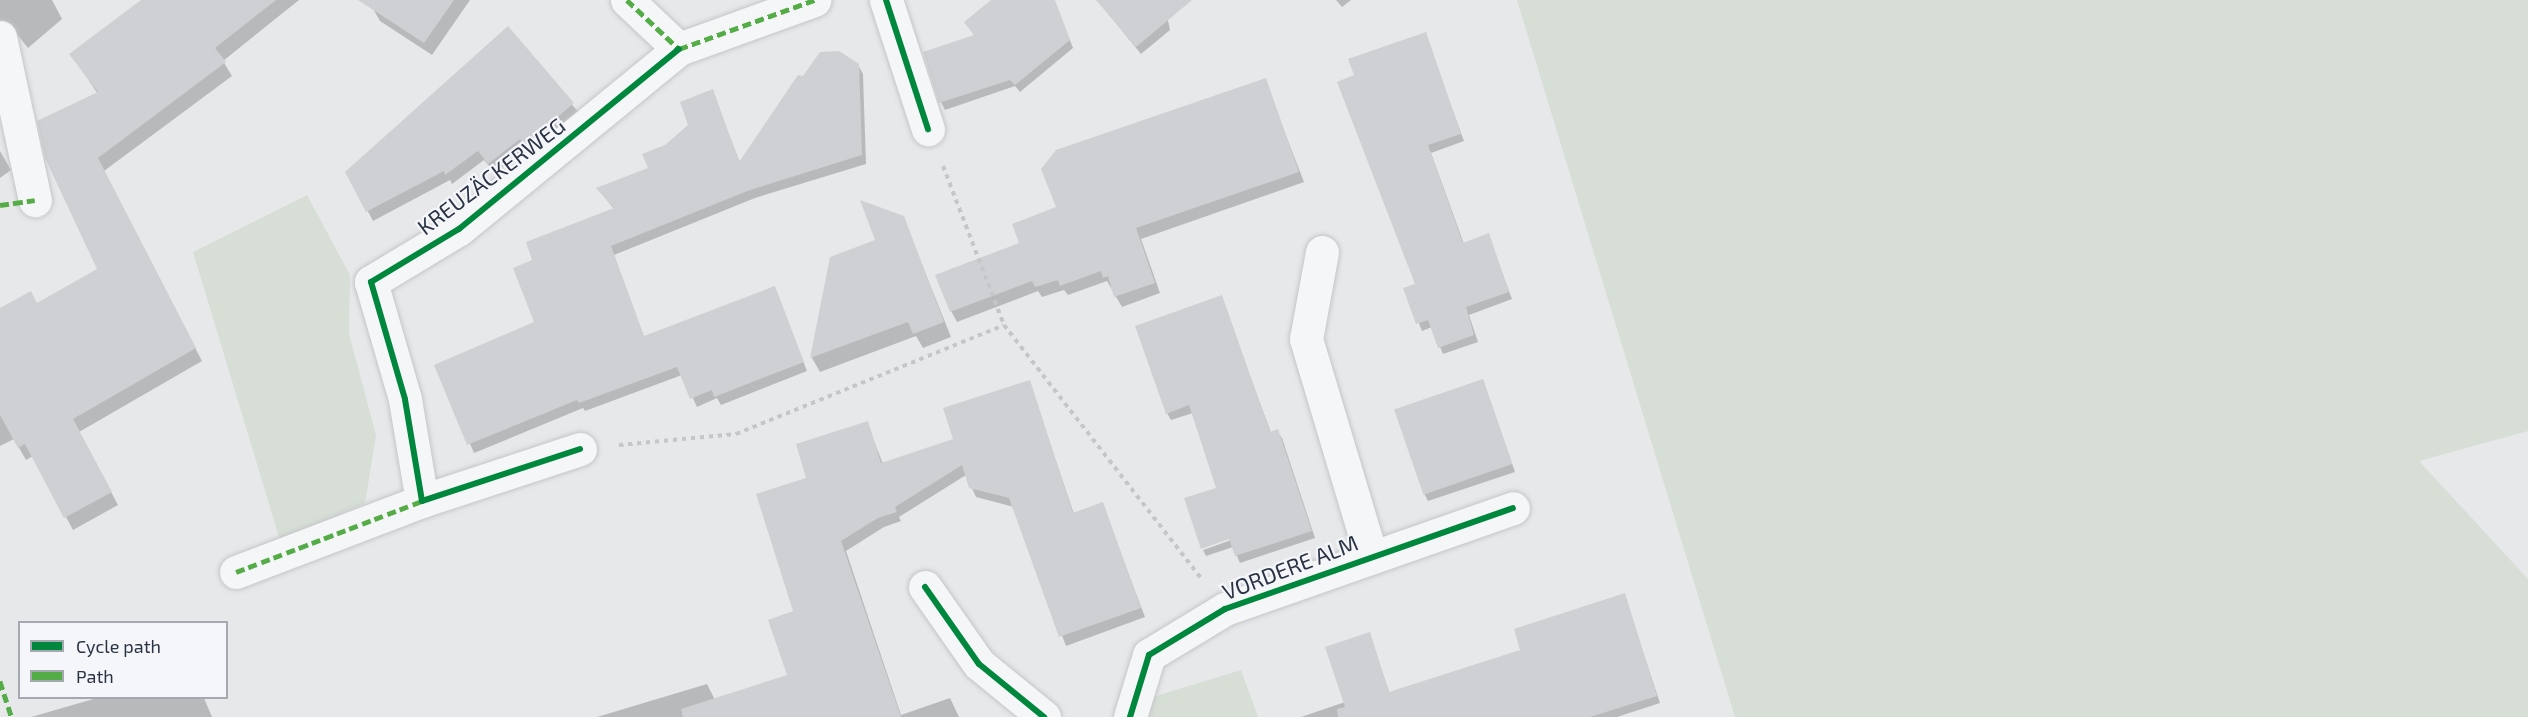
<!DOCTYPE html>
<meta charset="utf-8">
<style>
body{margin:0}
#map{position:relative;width:2528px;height:717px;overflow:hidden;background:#e6e8ea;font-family:"Exo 2",sans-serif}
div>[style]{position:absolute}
.green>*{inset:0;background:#d6ded6}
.shadow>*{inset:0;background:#0003}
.building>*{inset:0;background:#ced0d3;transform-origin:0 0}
.path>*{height:4px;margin-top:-2px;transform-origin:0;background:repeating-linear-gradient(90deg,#c5c6ca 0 4.5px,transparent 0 9px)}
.roads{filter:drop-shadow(0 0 2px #c4c6c8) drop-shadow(0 0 2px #c4c6c8)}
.minor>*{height:33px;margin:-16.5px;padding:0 16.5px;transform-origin:16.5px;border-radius:16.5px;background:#f5f6f7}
.quiet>*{height:4.5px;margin-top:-2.25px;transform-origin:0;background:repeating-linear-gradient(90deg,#54ac47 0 9px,transparent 0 13.5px)}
.cycleway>*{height:6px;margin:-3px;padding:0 3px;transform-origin:3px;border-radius:3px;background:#00873e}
span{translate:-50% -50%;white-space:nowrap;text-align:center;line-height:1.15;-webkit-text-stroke:4.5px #f4f6f9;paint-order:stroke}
.street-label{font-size:22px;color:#2b3445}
.legend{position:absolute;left:18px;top:621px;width:210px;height:78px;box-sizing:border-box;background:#f4f6f9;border:2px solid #a4a8b1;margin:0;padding:8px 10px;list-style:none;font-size:18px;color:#2b3445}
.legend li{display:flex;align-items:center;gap:12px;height:30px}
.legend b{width:30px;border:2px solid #a4a8b1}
</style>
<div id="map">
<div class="green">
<div style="clip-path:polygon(1517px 0,2528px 0,2528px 431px,2419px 461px,2528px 579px,2528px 717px,1735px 717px)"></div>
<div style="clip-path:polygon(307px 195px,350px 275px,349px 334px,376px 435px,365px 503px,280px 540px,193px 252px)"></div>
<div style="clip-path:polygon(1241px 670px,1258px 717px,1147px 717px,1153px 697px)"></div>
</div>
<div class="shadow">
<div style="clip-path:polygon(0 0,52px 0,62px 19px,28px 48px,16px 33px,0 36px)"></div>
<div style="clip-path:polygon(143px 0,299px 0,223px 61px,232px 76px,104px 171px,202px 361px,79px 432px,118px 505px,73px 530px,33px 456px,26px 460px,14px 439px,0 446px,0 310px,37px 304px,99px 270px,47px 158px,98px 94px,71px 54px)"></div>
<div style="clip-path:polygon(368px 0,470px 0,432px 55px,380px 21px)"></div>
<div style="clip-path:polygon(993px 0,1054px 0,1073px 48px,1020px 92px,1015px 86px,945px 110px,941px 102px,975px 36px,966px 23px)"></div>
<div style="clip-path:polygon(1097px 0,1179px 0,1166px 11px,1170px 30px,1141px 54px)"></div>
<div style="clip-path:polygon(1336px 0,1351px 0,1342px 7px)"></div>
<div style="clip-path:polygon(508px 28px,579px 113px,531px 153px,527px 148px,495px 173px,484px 160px,452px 184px,450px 180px,373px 221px,347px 172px)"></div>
<div style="clip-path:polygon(1425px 34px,1464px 141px,1431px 153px,1464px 244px,1488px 235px,1512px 299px,1469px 315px,1478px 342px,1443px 354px,1432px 327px,1422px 331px,1405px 289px,1417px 285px,1356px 76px)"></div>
<div style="clip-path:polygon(858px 65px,863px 74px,866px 164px,755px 198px,614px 255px,644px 337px,774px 288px,807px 371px,721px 405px,717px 398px,697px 407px,682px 375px,585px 411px,583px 408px,474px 453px,436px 366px,536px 323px,534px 261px,614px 209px,598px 189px,650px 169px,666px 146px,690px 125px,712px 91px,740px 163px)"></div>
<div style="clip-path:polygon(1268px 89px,1304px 182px,1141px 239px,1160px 293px,1122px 307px,1107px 281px,1068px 295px,1064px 290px,1042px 297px,1038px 291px,957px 322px,951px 311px,1058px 208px)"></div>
<div style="clip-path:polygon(0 151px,11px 170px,0 178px)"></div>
<div style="clip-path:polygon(903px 217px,951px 337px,923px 348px,916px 336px,820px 372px,812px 358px,831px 258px,877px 241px)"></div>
<div style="clip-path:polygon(1221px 297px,1271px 433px,1277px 431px,1282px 438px,1315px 538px,1240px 563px,1233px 547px,1206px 556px,1203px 550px,1237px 538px,1193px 413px,1171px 420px,1167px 413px)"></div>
<div style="clip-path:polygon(1483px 380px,1515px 472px,1428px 501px,1424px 493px)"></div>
<div style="clip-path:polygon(1029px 382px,1074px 514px,1102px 504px,1145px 617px,1066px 646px,1014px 507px,976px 497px,966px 475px,899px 517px,901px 521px,884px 527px,846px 551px,901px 715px,950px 698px,959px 717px,597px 717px,707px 684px,715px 700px,789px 676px,808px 479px,867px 423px,883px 464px,955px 440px)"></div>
<div style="clip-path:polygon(1624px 595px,1660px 703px,1617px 717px,1301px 717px,1345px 702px,1369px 634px,1390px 694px,1522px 651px)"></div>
<div style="clip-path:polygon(97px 698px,204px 698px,212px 717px,31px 717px)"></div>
</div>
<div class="building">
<div style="clip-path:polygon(141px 0,276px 0,215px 48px,226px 62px,98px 158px,196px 348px,73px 419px,112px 492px,64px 518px,25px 444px,18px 448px,0 415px,0 308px,31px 291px,37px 303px,97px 269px,45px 158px,37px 121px,98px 92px,69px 54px)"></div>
<div style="clip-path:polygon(358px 0,454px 0,424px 43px)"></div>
<div style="clip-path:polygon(991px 0,1055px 0,1070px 40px,1015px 85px,1010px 80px,939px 103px,923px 52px,974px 35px,964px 22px)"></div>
<div style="clip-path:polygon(1096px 0,1192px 0,1136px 47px)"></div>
<div style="clip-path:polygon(508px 26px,574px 103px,525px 145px,520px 139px,488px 164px,478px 151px,445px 175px,444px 171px,366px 212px,345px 172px)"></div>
<div style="clip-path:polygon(1426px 32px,1461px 134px,1428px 145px,1463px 243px,1489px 233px,1509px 292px,1466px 307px,1474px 335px,1438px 348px,1428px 320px,1416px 324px,1403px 288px,1415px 284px,1337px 82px,1354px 75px,1348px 59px)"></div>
<div style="clip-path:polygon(839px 51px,859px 64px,862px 155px,750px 190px,611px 246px,644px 336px,775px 286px,804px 362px,714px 397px,712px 390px,690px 399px,677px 367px,579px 403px,577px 400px,467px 445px,434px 365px,534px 322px,513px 268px,532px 260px,526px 242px,614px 208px,596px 188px,648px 168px,642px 154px,665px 145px,688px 125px,680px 102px,713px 89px,739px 162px,798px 75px,803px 76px,820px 52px)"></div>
<div style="clip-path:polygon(1266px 78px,1299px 172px,1136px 228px,1155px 283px,1114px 297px,1108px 276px,1103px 278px,1101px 271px,1060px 286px,1058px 280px,1035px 287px,1032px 281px,950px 312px,935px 275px,1019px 243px,1012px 224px,1056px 207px,1041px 169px,1056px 150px)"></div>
<div style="clip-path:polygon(860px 200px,904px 216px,944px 322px,913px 334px,908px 322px,810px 358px,830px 257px,875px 240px)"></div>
<div style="clip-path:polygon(1222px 295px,1270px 432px,1278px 429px,1312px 531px,1235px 556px,1229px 539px,1201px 549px,1184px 498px,1216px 488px,1189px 405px,1166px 414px,1135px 326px)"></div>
<div style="left:1483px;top:379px;width:90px;height:94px;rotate:71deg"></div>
<div style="clip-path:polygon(1030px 380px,1073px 513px,1103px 502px,1141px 608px,1059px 637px,1009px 498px,969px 488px,962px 465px,895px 507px,897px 512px,878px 518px,841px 541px,901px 717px,683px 717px,681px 709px,787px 675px,768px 620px,793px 611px,756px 494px,806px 478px,796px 444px,868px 421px,881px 463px,953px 439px,943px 408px)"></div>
<div style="clip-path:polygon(1625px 593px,1657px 696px,1590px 717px,1338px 717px,1337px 709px,1345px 707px,1325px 647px,1370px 632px,1389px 692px,1520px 650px,1514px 629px)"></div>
</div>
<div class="path">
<div style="left:943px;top:166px;width:170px;rotate:69deg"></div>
<div style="left:1004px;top:325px;width:321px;rotate:52.1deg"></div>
<div style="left:619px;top:445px;width:118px;rotate:-5.4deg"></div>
<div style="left:736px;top:434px;width:289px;rotate:-22.1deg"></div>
</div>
<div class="roads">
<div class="minor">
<div style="left:627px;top:0;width:71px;rotate:43.3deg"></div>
<div style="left:679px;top:49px;width:144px;rotate:-19.9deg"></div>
<div style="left:886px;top:0;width:136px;rotate:72deg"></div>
<div style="left:0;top:37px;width:167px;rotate:77.9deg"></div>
<div style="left:1322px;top:252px;width:88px;rotate:100.4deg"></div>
<div style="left:1306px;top:339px;width:227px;rotate:73.3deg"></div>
<div style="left:580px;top:449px;width:166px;rotate:161.8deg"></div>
<div style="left:422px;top:501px;width:103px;rotate:-99.5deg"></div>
<div style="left:405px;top:399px;width:122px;rotate:-106.2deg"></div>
<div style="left:371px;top:282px;width:103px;rotate:-31.1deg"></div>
<div style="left:459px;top:229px;width:284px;rotate:-39.3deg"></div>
<div style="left:236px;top:572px;width:199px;rotate:-20.9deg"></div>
<div style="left:925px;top:587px;width:94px;rotate:55deg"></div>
<div style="left:979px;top:664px;width:84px;rotate:39.2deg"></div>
<div style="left:1130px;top:717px;width:65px;rotate:-73deg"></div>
<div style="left:1149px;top:655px;width:89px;rotate:-31.2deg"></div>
<div style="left:1225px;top:609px;width:305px;rotate:-19.3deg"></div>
</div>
</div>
<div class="quiet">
<div style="left:627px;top:0;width:71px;rotate:43.3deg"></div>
<div style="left:679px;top:49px;width:144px;rotate:-19.9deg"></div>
<div style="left:0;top:205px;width:35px;rotate:-8deg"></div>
<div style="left:236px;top:572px;width:199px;rotate:-20.9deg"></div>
<div style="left:0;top:681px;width:38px;rotate:72deg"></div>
</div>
<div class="cycleway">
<div style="left:886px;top:0;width:136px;rotate:72deg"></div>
<div style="left:580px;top:449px;width:166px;rotate:161.8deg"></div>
<div style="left:422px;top:501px;width:103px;rotate:-99.5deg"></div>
<div style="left:405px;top:399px;width:122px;rotate:-106.2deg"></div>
<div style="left:371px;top:282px;width:103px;rotate:-31.1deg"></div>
<div style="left:459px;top:229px;width:284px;rotate:-39.3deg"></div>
<div style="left:925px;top:587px;width:94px;rotate:55deg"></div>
<div style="left:979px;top:664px;width:84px;rotate:39.2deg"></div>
<div style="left:1130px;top:717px;width:65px;rotate:-73deg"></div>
<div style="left:1149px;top:655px;width:89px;rotate:-31.2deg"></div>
<div style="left:1225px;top:609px;width:305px;rotate:-19.3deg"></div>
</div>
<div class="street-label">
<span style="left:491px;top:176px;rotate:-37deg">KREUZÄCKERWEG</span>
<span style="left:1290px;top:567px;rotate:-21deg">VORDERE ALM</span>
</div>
<ul class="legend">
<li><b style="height:8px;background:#00873e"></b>Cycle path</li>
<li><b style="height:8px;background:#54ac47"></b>Path</li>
</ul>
</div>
